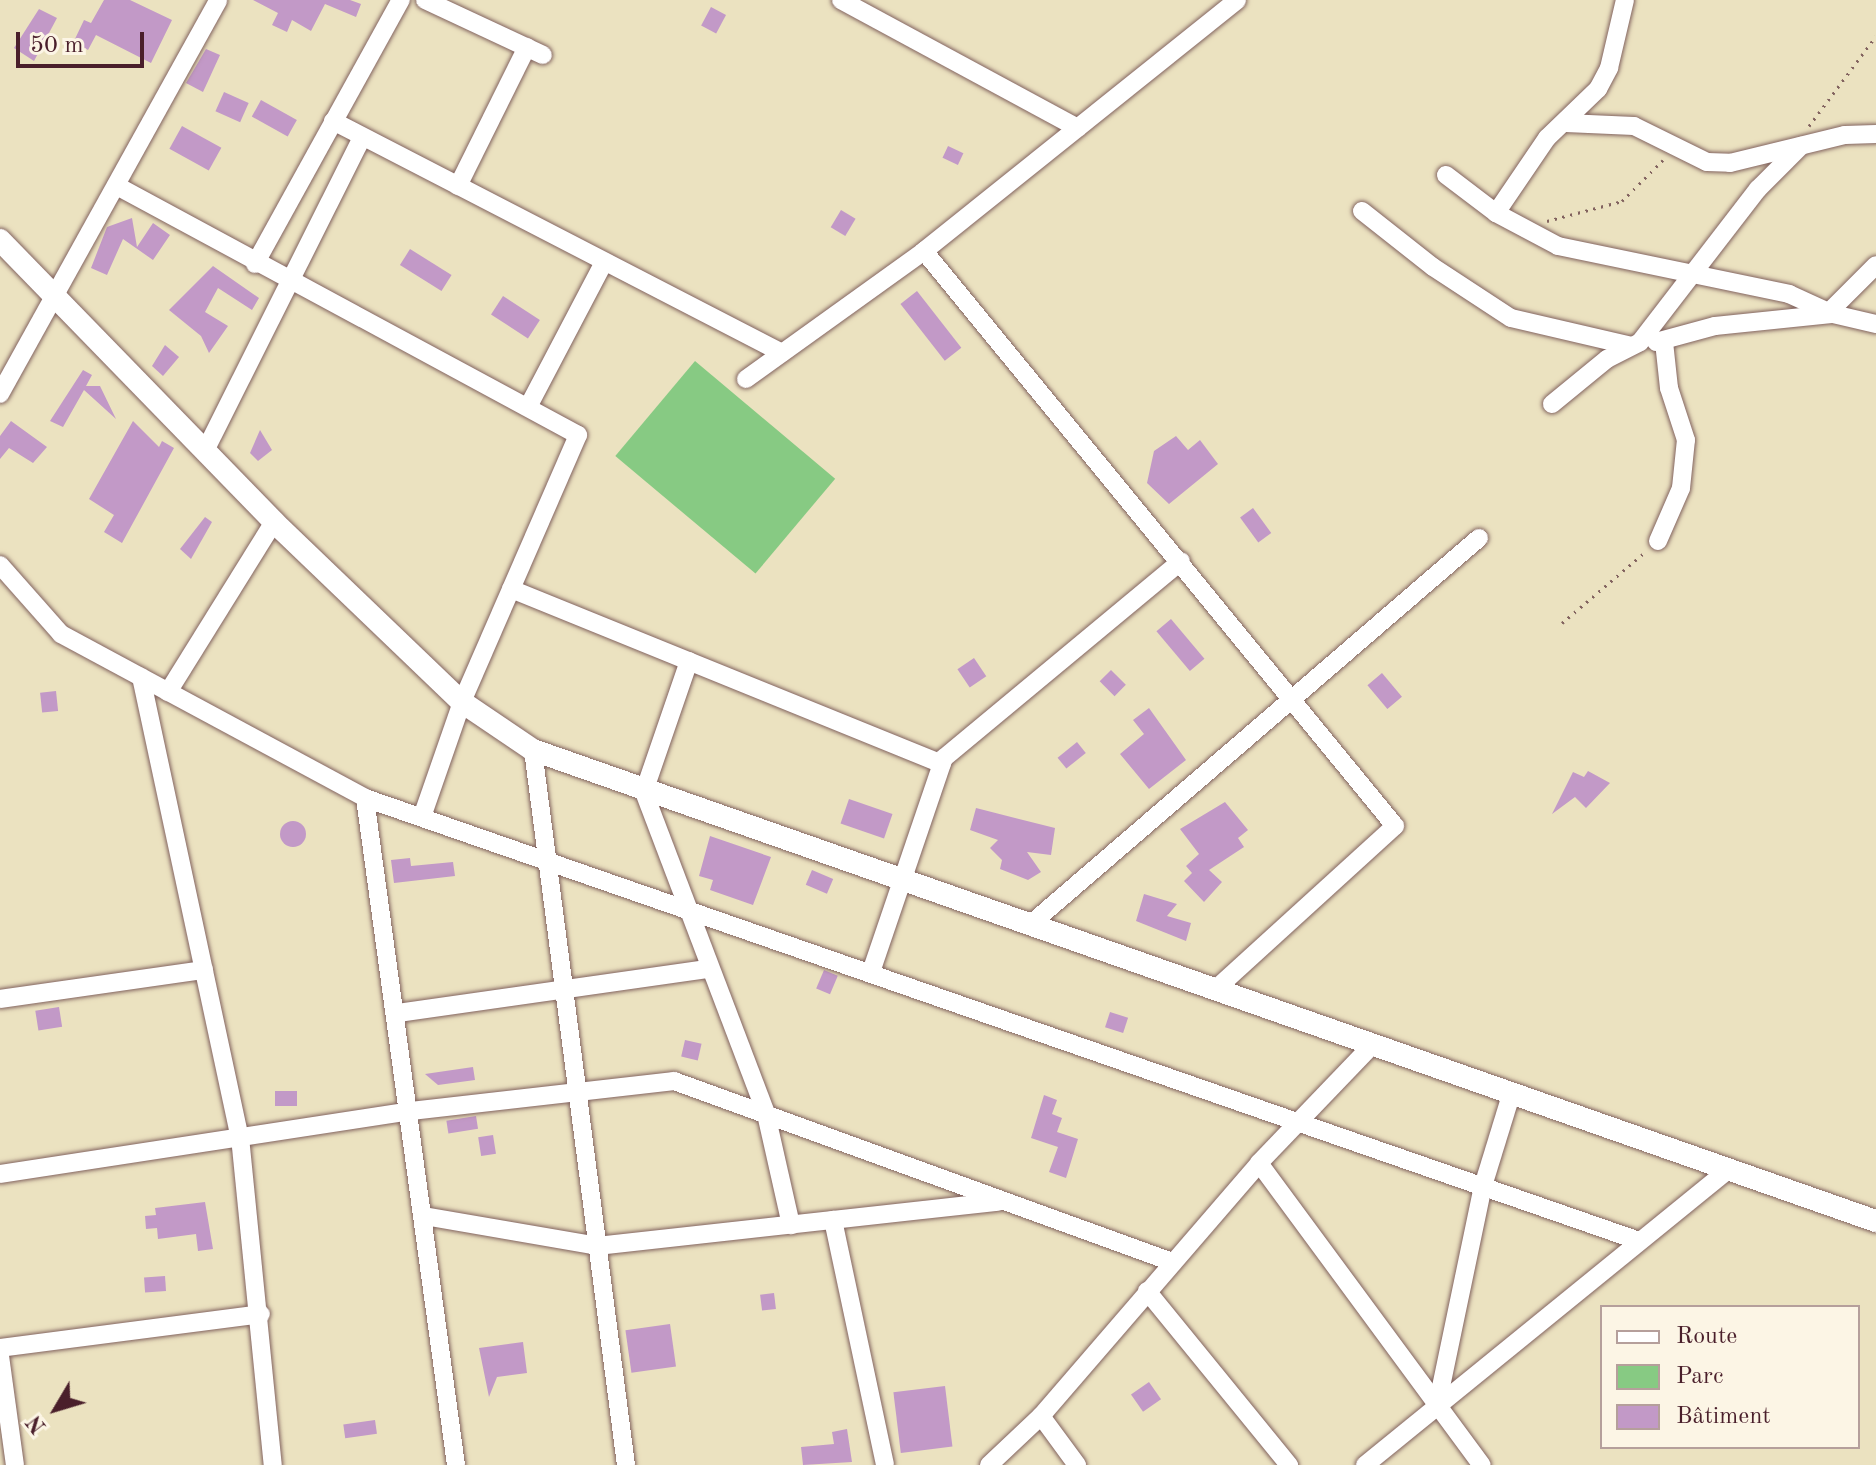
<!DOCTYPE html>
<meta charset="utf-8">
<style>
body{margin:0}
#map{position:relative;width:1876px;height:1465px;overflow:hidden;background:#ebe2c0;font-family:"Old Standard TT",serif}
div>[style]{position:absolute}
.green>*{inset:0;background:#87ca83;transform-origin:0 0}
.building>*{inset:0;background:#c299c7;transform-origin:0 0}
.round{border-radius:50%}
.path>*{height:3px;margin-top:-1.5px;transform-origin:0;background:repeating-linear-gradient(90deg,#82635f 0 2px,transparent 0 8px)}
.roads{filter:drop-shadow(0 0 2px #82635f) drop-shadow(0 0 2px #82635f)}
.minor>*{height:18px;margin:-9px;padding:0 9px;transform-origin:9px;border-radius:9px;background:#fff}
.tertiary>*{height:22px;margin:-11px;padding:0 11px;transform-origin:11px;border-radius:11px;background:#fff}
span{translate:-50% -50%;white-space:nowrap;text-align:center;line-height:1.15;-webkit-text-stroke:6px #fcf5e5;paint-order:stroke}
.legend{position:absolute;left:1600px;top:1305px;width:260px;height:144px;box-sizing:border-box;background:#fcf5e5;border:2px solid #b59f9b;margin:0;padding:10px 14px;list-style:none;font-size:24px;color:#4a1f2b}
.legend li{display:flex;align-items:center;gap:16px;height:40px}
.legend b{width:40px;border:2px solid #b59f9b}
.north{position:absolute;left:16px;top:1369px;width:80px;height:80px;-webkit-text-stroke:6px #fcf5e5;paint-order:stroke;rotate:232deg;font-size:22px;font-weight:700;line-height:32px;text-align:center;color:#4a1f2b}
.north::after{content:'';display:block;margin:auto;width:28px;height:36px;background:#4a1f2b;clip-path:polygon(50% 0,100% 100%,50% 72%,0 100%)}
.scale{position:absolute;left:16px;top:32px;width:128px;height:36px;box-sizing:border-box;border:4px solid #4a1f2b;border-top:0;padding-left:10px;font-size:24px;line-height:28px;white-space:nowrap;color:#4a1f2b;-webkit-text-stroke:6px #fcf5e5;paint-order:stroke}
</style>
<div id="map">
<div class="green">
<div style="left:695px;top:361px;width:183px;height:124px;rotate:40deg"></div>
</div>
<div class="building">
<div style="clip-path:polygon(104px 0,130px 0,172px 20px,151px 63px,96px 35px,88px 50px,74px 41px,84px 20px,91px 23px)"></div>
<div style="clip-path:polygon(253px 0,350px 0,361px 4px,356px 17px,325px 4px,311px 31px,292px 20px,287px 32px,272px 25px,278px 13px)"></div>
<div style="left:711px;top:7px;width:17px;height:21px;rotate:28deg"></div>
<div style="clip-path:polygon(39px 9px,57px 18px,34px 61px,14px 48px)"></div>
<div style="clip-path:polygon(206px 49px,220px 55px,203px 92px,186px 83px)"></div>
<div style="left:224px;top:92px;width:27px;height:21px;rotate:24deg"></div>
<div style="left:261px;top:100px;width:41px;height:19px;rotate:29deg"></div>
<div style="left:182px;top:126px;width:45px;height:26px;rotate:29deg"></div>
<div style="left:948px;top:146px;width:17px;height:13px;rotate:25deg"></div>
<div style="left:841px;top:210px;width:17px;height:20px;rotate:31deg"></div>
<div style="clip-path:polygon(132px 218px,137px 247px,153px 223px,170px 235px,153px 260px,123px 239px,107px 275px,91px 268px,107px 227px)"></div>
<div style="left:410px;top:249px;width:49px;height:19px;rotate:32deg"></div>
<div style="clip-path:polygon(213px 266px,259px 298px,252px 310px,218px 288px,205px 312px,228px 326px,209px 353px,201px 336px,169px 310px)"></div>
<div style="left:917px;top:291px;width:72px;height:21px;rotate:52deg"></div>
<div style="left:503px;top:296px;width:44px;height:22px;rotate:33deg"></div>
<div style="clip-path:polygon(165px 345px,179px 357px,163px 376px,152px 366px)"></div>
<div style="clip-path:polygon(83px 370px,92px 375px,86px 386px,100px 386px,116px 419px,84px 390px,63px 427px,50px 421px)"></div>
<div style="clip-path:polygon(11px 421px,47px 447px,33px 463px,9px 448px,0 459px,0 436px)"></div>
<div style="clip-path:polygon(133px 421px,159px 447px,162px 441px,174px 448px,122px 543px,104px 532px,114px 515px,89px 499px)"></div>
<div style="clip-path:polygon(260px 430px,272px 450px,258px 461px,250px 453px)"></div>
<div style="clip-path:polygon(1176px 436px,1188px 450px,1200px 440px,1218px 464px,1169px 504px,1147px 483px,1154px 451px)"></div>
<div style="left:1253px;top:508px;width:31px;height:16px;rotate:54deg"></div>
<div style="clip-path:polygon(205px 517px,212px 522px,191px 559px,180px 549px)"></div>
<div style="left:1171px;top:619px;width:52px;height:19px;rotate:50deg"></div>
<div style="left:974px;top:658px;width:22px;height:20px;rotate:56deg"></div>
<div style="left:1111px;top:670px;width:21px;height:16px;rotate:45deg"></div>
<div style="left:1382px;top:673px;width:31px;height:19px;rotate:50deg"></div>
<div style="left:56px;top:691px;width:20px;height:16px;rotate:84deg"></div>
<div style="clip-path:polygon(1149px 708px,1186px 760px,1149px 789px,1120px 754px,1144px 734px,1133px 720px)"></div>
<div style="left:1077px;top:742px;width:14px;height:25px;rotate:51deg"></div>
<div style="clip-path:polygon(1588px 771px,1610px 783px,1586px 808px,1575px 797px,1552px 814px,1573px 772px,1584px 777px)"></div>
<div style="left:849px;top:799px;width:46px;height:26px;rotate:19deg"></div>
<div style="clip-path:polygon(1225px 802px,1248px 830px,1238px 838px,1244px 847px,1209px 870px,1222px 882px,1204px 902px,1184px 881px,1192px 873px,1186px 866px,1199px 854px,1180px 829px)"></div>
<div style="clip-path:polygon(976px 808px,1055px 828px,1051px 855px,1027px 852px,1041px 872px,1028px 880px,1000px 869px,1002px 860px,990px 848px,998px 840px,970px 830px)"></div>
<div class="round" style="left:280px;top:821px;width:26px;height:26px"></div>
<div style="clip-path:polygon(710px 836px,771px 857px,753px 905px,710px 890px,713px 880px,699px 876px)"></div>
<div style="clip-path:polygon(410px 858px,411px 866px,453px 862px,455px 876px,394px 883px,391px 860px)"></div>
<div style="left:812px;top:870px;width:23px;height:16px;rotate:23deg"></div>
<div style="clip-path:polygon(1144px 894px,1177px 904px,1167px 916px,1191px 923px,1186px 941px,1136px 921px)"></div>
<div style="left:824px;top:970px;width:15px;height:20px;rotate:23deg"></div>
<div style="left:59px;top:1007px;width:20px;height:24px;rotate:81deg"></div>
<div style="left:1110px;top:1012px;width:19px;height:16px;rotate:18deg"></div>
<div style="left:685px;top:1040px;width:17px;height:17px;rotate:13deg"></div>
<div style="clip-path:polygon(473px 1067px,475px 1080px,438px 1085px,425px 1074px)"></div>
<div style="left:297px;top:1091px;width:15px;height:22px;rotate:90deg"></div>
<div style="clip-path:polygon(1044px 1095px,1057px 1100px,1052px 1114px,1062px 1118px,1057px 1132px,1078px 1139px,1066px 1178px,1049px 1172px,1058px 1147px,1031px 1138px)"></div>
<div style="left:476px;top:1116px;width:13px;height:30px;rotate:81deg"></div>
<div style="left:493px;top:1135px;width:19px;height:15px;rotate:81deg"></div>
<div style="clip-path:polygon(205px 1202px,213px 1249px,198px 1251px,196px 1234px,158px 1239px,157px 1228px,146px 1229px,145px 1216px,156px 1215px,155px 1208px)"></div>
<div style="left:165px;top:1276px;width:15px;height:21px;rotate:86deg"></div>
<div style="left:774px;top:1293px;width:16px;height:14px;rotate:83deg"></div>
<div style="left:670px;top:1324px;width:43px;height:45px;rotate:82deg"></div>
<div style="clip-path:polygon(523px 1342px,527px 1373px,497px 1377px,489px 1397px,479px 1348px)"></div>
<div style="left:1149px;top:1382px;width:21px;height:22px;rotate:55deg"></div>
<div style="left:945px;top:1386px;width:61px;height:52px;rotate:83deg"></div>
<div style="left:375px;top:1420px;width:14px;height:32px;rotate:82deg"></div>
<div style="clip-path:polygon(847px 1429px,852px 1462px,803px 1465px,801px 1447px,834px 1444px,832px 1432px)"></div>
</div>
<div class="path">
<div style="left:1809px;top:126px;width:112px;rotate:-53.3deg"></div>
<div style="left:1547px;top:221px;width:78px;rotate:-14.9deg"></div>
<div style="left:1622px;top:201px;width:58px;rotate:-45deg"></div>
<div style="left:1562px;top:623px;width:108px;rotate:-40.5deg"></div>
</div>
<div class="roads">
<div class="minor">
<div style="left:425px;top:0;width:130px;rotate:25deg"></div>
<div style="left:841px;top:0;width:269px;rotate:28.4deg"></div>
<div style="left:333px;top:121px;width:505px;rotate:27.33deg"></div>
<div style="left:1566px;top:123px;width:68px;rotate:2.5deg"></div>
<div style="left:1634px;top:126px;width:81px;rotate:26.3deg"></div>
<div style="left:1707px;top:162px;width:23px;rotate:2deg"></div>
<div style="left:1730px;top:163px;width:118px;rotate:-13.7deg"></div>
<div style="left:1845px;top:135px;width:31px;rotate:-2deg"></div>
<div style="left:1446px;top:175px;width:63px;rotate:37.2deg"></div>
<div style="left:1496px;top:213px;width:70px;rotate:28deg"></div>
<div style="left:1558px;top:246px;width:236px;rotate:11.7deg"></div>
<div style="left:1789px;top:294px;width:48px;rotate:24.4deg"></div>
<div style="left:1833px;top:314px;width:44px;rotate:13.1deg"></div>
<div style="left:117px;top:186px;width:524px;rotate:28.37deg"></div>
<div style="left:578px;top:435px;width:291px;rotate:113.5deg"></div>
<div style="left:462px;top:702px;width:122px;rotate:109.2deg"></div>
<div style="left:458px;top:186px;width:155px;rotate:-63.6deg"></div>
<div style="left:1362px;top:211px;width:90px;rotate:38.3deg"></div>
<div style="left:1433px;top:267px;width:93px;rotate:33.2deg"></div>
<div style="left:1511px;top:318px;width:123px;rotate:13.1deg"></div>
<div style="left:1496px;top:213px;width:91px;rotate:-55.8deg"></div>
<div style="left:1547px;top:138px;width:71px;rotate:-43.9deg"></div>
<div style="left:1598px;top:89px;width:24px;rotate:-62deg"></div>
<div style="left:1609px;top:68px;width:70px;rotate:-76.8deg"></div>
<div style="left:924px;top:251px;width:743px;rotate:50.68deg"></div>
<div style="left:1395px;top:826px;width:241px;rotate:137.7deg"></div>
<div style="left:255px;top:264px;width:302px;rotate:-61.1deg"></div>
<div style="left:1829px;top:312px;width:66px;rotate:-45deg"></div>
<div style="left:1656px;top:342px;width:61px;rotate:-15.2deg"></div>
<div style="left:1715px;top:326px;width:117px;rotate:-5.9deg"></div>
<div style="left:746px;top:379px;width:219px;rotate:-35.7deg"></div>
<div style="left:924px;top:251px;width:401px;rotate:-38.7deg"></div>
<div style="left:0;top:394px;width:450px;rotate:-61deg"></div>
<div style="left:1552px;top:404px;width:71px;rotate:-39.3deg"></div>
<div style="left:1607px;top:359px;width:37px;rotate:-27deg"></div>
<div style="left:1640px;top:342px;width:193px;rotate:-52.4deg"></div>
<div style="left:1758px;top:189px;width:61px;rotate:-45deg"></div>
<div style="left:528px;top:407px;width:164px;rotate:-62.3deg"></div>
<div style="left:205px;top:451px;width:351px;rotate:-63.4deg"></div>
<div style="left:1658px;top:541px;width:58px;rotate:-66.5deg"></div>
<div style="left:1681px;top:488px;width:48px;rotate:-84.1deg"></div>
<div style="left:1686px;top:440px;width:55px;rotate:-108.1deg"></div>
<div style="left:1669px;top:388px;width:46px;rotate:-96.2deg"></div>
<div style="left:0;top:565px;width:92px;rotate:48.5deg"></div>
<div style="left:61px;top:634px;width:345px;rotate:28.3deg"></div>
<div style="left:365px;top:798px;width:1349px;rotate:19.17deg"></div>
<div style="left:511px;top:589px;width:465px;rotate:22.1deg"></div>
<div style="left:689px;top:661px;width:139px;rotate:109deg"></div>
<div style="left:644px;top:792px;width:344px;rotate:69.2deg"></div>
<div style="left:766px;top:1114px;width:114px;rotate:77.3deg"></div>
<div style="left:141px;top:677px;width:471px;rotate:77.9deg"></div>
<div style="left:240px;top:1137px;width:330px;rotate:84.3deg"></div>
<div style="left:168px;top:692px;width:200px;rotate:-58.1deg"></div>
<div style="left:533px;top:750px;width:721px;rotate:82.59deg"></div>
<div style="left:365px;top:798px;width:673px;rotate:82.23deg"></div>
<div style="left:1032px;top:923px;width:590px;rotate:-40.74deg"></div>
<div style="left:871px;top:972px;width:226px;rotate:-71.2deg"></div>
<div style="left:944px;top:758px;width:308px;rotate:-39.7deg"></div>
<div style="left:0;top:999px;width:206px;rotate:-8.1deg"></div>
<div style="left:398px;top:1013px;width:312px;rotate:-8.1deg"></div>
<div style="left:1259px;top:1163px;width:375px;rotate:53.6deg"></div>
<div style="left:0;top:1174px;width:416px;rotate:-8.7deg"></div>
<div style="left:411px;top:1111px;width:265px;rotate:-6.5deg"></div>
<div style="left:674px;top:1081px;width:530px;rotate:19.97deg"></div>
<div style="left:424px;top:1216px;width:176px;rotate:9.8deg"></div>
<div style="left:597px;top:1246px;width:403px;rotate:-6.3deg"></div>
<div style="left:833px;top:1220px;width:250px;rotate:78deg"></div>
<div style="left:1147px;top:1291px;width:225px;rotate:50.8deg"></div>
<div style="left:0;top:1348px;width:263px;rotate:-7.4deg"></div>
<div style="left:0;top:1356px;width:110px;rotate:82.2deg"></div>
<div style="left:1437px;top:1406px;width:225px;rotate:-78.2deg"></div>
<div style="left:1483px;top:1186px;width:98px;rotate:-72.9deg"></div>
<div style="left:1041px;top:1416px;width:61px;rotate:53.7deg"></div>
<div style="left:989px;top:1465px;width:71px;rotate:-43.3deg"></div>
<div style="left:1041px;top:1416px;width:334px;rotate:-49.2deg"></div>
<div style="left:1259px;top:1163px;width:165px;rotate:-46.2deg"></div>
<div style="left:1365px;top:1465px;width:469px;rotate:-39.1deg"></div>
</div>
<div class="tertiary">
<div style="left:0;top:240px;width:393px;rotate:45.8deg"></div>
<div style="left:274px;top:522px;width:260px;rotate:43.8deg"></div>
<div style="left:462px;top:702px;width:86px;rotate:34.1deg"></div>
<div style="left:533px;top:750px;width:1423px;rotate:19.33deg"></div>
</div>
</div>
<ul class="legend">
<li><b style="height:10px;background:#fff"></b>Route</li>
<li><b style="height:22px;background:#87ca83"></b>Parc</li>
<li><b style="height:22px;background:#c299c7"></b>Bâtiment</li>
</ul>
<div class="north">N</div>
<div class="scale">50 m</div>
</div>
